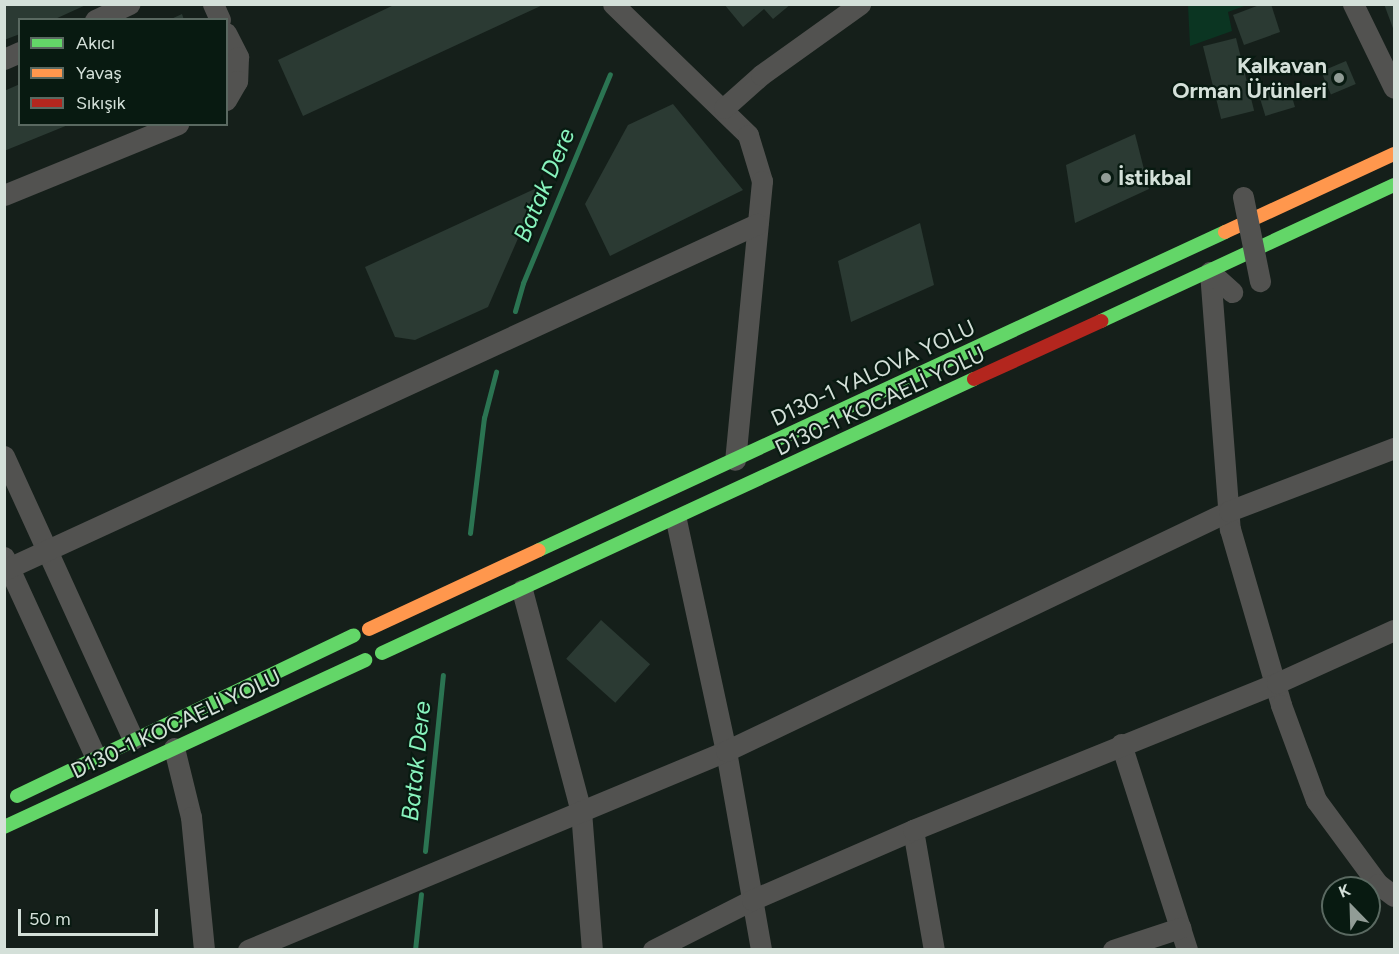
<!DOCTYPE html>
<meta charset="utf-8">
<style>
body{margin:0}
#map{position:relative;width:1399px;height:954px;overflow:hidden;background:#151f1a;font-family:Figtree,sans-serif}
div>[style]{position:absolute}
.green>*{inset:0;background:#0b3522}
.stream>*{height:5px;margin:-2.5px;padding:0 2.5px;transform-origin:2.5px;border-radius:2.5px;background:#2b7452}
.building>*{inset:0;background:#2b3a33;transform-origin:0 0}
.street>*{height:21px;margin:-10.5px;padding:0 10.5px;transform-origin:10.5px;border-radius:10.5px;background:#525250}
.fast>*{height:14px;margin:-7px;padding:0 7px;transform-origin:7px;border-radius:7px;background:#63d668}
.slow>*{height:14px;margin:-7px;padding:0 7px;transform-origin:7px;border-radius:7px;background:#ff974d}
.jam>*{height:14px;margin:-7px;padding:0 7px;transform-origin:7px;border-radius:7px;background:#b3261e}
.street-bridge>*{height:21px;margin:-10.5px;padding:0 10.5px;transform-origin:10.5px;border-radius:10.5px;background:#525250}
.dots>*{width:16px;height:16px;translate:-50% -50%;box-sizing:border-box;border:3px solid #081a11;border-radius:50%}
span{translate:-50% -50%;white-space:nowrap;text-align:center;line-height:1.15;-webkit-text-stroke:4.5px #081a11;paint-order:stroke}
.poi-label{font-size:22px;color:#d4e0d9;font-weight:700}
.right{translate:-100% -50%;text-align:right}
.left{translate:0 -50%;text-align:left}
.street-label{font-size:22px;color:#d4e0d9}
.water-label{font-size:24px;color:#88f3bd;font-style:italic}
.frame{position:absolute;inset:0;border:6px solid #d4e0d9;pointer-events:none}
.legend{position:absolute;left:18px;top:18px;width:210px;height:108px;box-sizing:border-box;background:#081a11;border:2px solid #5a6961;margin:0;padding:8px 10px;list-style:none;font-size:18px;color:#d4e0d9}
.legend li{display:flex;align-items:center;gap:12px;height:30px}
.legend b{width:30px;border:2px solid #5a6961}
.north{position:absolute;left:1321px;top:876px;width:60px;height:60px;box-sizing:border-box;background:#081a11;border:2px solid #5a6961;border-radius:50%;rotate:337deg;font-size:16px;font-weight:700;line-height:24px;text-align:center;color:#d4e0d9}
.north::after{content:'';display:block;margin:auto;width:21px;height:27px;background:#919c96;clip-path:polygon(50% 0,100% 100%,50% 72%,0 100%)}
.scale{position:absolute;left:18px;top:909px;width:140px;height:27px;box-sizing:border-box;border:3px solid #d4e0d9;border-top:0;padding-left:8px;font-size:18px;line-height:21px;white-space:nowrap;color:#d4e0d9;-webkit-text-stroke:4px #081a11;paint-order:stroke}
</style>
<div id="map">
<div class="green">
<div style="clip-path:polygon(1188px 5px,1188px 4px,1247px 5px,1228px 12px,1232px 31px,1190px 46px)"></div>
</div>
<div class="stream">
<div style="left:515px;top:311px;width:29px;rotate:-74deg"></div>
<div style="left:523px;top:283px;width:226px;rotate:-67.4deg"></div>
<div style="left:470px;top:533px;width:116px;rotate:-83.1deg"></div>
<div style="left:484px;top:418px;width:48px;rotate:-75.4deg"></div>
<div style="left:425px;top:851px;width:177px;rotate:-84.2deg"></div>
<div style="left:415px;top:950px;width:56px;rotate:-83.9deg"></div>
</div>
<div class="building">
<div style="clip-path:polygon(4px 4px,88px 4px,53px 20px,20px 20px,20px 34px,4px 40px)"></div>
<div style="clip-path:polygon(396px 4px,545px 4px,303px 116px,278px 60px)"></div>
<div style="clip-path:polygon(724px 4px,791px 4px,773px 19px,764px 9px,743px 27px)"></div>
<div style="clip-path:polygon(1262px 4px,1271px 4px,1280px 32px,1244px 45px,1233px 15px)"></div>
<div style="clip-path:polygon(1384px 4px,1394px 4px,1394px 31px)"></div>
<div style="clip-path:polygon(182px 14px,184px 20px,169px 20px)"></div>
<div style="left:1236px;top:38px;width:75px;height:34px;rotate:76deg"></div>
<div style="left:1346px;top:61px;width:25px;height:27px;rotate:67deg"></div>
<div style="clip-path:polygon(20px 84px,20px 124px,68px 125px,4px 151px,4px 91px)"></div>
<div style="left:1288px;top:84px;width:24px;height:31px;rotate:73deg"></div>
<div style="clip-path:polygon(673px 104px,743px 190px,610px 256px,585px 204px,628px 125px)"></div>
<div style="clip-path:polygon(1135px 134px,1149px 189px,1075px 223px,1066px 165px)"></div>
<div style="clip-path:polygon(541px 186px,488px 307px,415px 340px,395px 337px,365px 267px)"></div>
<div style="clip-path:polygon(920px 223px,934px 285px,851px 322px,838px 261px)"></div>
<div style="left:601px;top:620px;width:66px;height:52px;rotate:42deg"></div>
</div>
<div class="street">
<div style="left:213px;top:4px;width:17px;rotate:66deg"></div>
<div style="left:613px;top:4px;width:188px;rotate:44.1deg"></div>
<div style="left:748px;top:135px;width:48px;rotate:73.1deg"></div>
<div style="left:762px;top:181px;width:280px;rotate:95.5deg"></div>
<div style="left:1353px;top:4px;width:93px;rotate:64deg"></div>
<div style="left:95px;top:20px;width:38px;rotate:-25deg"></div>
<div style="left:226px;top:33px;width:27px;rotate:63deg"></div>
<div style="left:238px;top:57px;width:24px;rotate:92deg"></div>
<div style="left:237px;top:81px;width:22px;rotate:120deg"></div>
<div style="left:4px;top:59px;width:17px;rotate:-24deg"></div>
<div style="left:724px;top:108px;width:50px;rotate:-41.7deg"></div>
<div style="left:761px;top:75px;width:122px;rotate:-35.6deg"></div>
<div style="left:4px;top:195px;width:188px;rotate:-22.2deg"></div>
<div style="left:1210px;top:272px;width:258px;rotate:85.6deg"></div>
<div style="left:1230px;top:529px;width:183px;rotate:73.8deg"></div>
<div style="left:1281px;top:705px;width:101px;rotate:69.8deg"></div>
<div style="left:1316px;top:800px;width:104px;rotate:53.6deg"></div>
<div style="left:1378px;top:884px;width:20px;rotate:37deg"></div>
<div style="left:1210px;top:272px;width:30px;rotate:42deg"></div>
<div style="left:4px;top:456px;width:311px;rotate:65.5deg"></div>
<div style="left:676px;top:520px;width:236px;rotate:77.8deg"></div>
<div style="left:726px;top:751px;width:202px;rotate:80deg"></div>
<div style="left:4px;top:557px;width:221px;rotate:65.4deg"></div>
<div style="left:4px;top:570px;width:829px;rotate:-24.68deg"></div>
<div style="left:522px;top:590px;width:229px;rotate:75.1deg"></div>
<div style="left:581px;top:811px;width:139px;rotate:85.5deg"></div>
<div style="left:1121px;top:744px;width:216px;rotate:72.2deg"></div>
<div style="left:174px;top:748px;width:71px;rotate:76.2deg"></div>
<div style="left:191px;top:817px;width:134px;rotate:84.4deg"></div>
<div style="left:913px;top:830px;width:122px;rotate:80.1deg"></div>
<div style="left:248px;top:950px;width:518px;rotate:-22.6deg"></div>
<div style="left:726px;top:751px;width:557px;rotate:-25.51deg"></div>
<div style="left:1229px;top:511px;width:177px;rotate:-20.9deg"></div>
<div style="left:653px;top:950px;width:111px;rotate:-26.8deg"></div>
<div style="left:752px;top:900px;width:176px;rotate:-23.5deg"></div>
<div style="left:913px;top:830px;width:393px;rotate:-22deg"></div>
<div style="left:1277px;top:683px;width:128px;rotate:-24.4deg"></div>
<div style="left:1113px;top:950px;width:71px;rotate:-18.2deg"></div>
</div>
<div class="fast">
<div style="left:1101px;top:321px;width:323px;rotate:-24.9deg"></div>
<div style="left:539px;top:550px;width:756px;rotate:-24.87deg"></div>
<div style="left:382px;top:653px;width:652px;rotate:-24.84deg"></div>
<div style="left:17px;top:796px;width:373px;rotate:-25.5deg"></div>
<div style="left:4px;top:827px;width:398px;rotate:-24.8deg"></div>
</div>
<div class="slow">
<div style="left:1225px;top:232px;width:186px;rotate:-24.8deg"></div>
<div style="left:369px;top:629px;width:187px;rotate:-24.9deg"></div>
</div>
<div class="jam">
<div style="left:974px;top:379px;width:140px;rotate:-24.5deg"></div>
</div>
<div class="street-bridge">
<div style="left:1243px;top:197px;width:86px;rotate:78.6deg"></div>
</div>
<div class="dots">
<div style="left:1339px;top:78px;background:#919c96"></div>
<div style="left:1106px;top:178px;background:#919c96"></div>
</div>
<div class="poi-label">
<span class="right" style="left:1327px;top:78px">Kalkavan<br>Orman Ürünleri</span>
<span class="left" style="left:1118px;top:178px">İstikbal</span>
</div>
<div class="street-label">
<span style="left:873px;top:373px;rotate:-25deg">D130-1 YALOVA YOLU</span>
<span style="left:880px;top:401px;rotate:-25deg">D130-1 KOCAELİ YOLU</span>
<span style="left:176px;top:724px;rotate:-25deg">D130-1 KOCAELİ YOLU</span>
</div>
<div class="water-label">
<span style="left:544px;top:185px;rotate:-67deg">Batak Dere</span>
<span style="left:416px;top:761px;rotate:-84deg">Batak Dere</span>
</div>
<div class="frame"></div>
<ul class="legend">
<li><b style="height:8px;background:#63d668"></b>Akıcı</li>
<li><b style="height:8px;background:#ff974d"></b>Yavaş</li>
<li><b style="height:8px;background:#b3261e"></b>Sıkışık</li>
</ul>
<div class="north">K</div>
<div class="scale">50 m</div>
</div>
